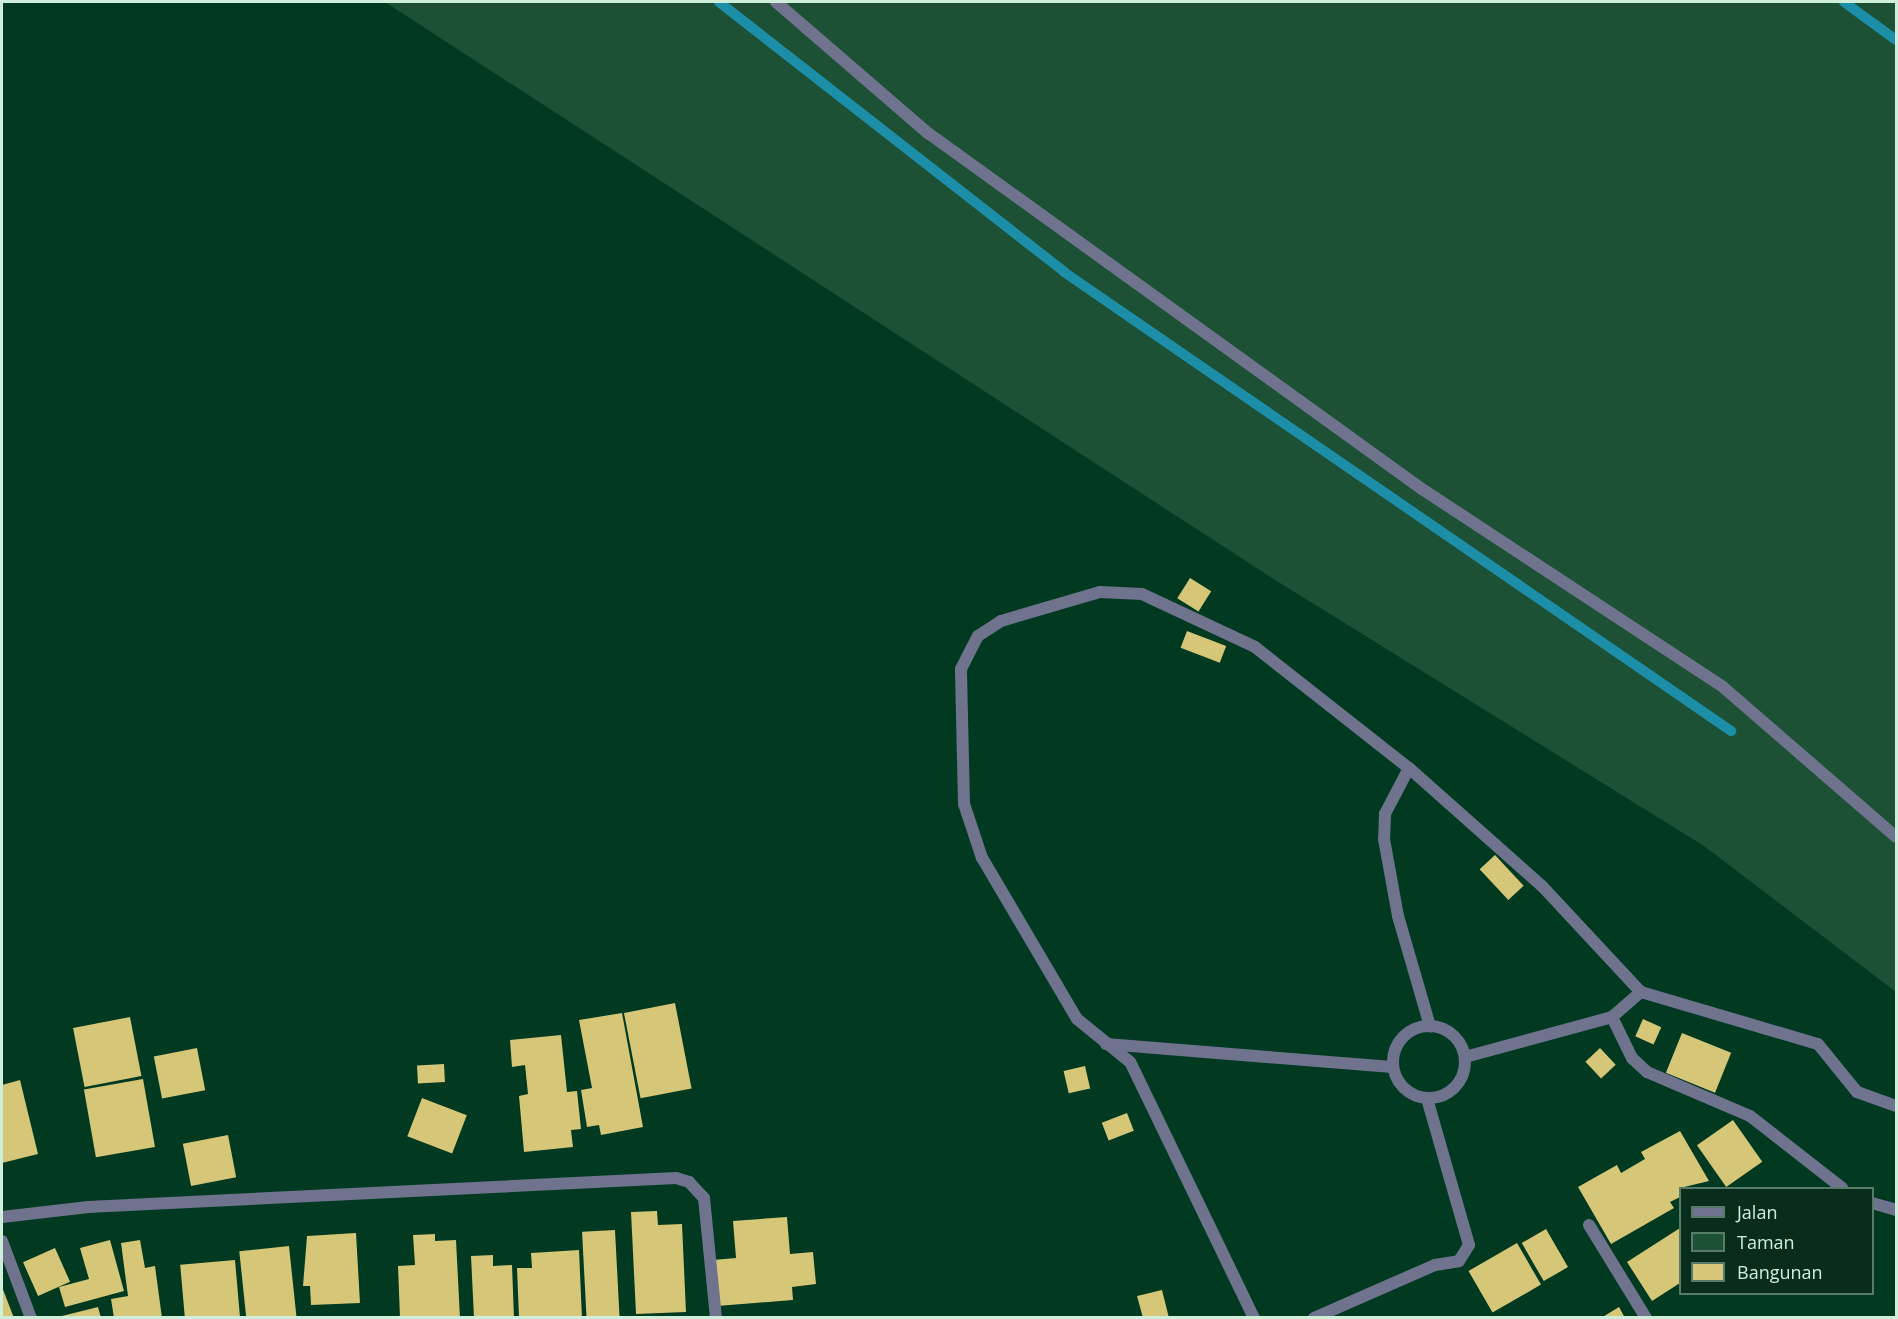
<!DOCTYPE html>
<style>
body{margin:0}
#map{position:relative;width:1898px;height:1319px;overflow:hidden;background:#013921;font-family:"Open Sans",sans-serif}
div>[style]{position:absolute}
.green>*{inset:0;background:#1c5136}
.stream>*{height:10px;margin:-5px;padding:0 5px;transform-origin:5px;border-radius:5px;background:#1d8ea8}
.building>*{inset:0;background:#d6c677;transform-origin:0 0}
.service>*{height:12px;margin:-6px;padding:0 6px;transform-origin:6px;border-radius:6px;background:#6f738d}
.service>.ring{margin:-6px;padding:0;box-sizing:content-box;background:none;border:12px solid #6f738d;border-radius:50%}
.minor>*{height:12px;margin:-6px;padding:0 6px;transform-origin:6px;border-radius:6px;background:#6f738d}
span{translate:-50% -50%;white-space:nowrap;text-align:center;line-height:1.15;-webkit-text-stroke:6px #092d1b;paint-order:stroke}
.frame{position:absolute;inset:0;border:3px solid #cfefdb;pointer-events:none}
.legend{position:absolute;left:1679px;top:1187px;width:195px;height:108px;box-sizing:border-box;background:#092d1b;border:2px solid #587b68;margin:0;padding:8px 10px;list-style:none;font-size:18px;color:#cfefdb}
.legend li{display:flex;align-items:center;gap:12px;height:30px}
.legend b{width:30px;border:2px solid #587b68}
</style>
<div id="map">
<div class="green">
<div style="clip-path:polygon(385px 2px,1896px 2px,1896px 992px,1704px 846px,1272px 578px)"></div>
</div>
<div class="stream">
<div style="left:719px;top:2px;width:438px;rotate:38deg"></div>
<div style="left:1064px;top:272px;width:810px;rotate:34.53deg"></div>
<div style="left:1844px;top:2px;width:64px;rotate:36.2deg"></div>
</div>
<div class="building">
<div style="left:1190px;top:578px;width:25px;height:24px;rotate:32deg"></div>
<div style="left:1187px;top:631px;width:42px;height:18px;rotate:21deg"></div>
<div style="left:1495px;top:855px;width:42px;height:21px;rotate:47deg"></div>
<div style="left:675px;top:1003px;width:87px;height:52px;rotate:79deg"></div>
<div style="clip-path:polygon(622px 1013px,643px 1127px,601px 1135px,599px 1125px,587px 1127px,581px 1090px,592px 1088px,579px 1020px)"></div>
<div style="left:130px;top:1017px;width:60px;height:58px;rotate:79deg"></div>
<div style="left:1643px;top:1019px;width:20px;height:19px;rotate:24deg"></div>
<div style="left:1682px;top:1033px;width:53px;height:43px;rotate:22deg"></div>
<div style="clip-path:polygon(561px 1035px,567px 1092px,577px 1091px,581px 1129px,571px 1130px,573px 1147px,524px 1152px,519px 1096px,528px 1094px,525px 1065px,512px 1067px,510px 1040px)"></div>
<div style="left:197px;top:1048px;width:43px;height:44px;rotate:79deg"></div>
<div style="left:1600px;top:1048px;width:23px;height:20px;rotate:47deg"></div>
<div style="left:444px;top:1064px;width:18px;height:27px;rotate:87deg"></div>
<div style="left:1085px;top:1066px;width:23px;height:22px;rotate:77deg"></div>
<div style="left:143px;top:1079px;width:69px;height:60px;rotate:80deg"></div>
<div style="clip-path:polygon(20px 1080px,38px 1154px,2px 1163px,2px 1085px)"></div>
<div style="left:422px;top:1098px;width:48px;height:41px;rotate:21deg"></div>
<div style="left:1127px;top:1113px;width:19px;height:27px;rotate:69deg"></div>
<div style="left:1733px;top:1120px;width:51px;height:44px;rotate:55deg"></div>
<div style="clip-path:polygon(1680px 1131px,1709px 1181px,1680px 1188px,1680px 1197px,1670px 1202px,1674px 1208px,1611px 1244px,1578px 1187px,1617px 1165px,1621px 1173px,1645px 1159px,1641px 1152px)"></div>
<div style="left:228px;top:1135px;width:43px;height:46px;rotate:79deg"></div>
<div style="clip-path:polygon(657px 1211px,658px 1225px,682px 1224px,686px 1312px,636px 1314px,631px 1212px)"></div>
<div style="clip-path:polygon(787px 1217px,790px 1254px,813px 1252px,816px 1284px,792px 1287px,793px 1300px,717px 1306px,713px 1260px,736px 1258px,733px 1221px)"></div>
<div style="clip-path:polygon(1680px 1228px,1680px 1283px,1652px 1301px,1627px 1262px)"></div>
<div style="left:1546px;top:1229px;width:44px;height:28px;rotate:60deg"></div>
<div style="left:615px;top:1230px;width:88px;height:33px;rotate:87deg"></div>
<div style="clip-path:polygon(356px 1233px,360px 1303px,311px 1305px,310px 1286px,303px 1286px,307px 1236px)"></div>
<div style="clip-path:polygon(435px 1234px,435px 1241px,456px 1240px,460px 1318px,400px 1318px,398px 1266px,415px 1265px,413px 1235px)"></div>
<div style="clip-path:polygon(110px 1240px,124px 1291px,65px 1307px,59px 1287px,89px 1279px,80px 1248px)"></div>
<div style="clip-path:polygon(140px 1240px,145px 1268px,155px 1266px,162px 1318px,114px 1318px,111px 1299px,128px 1296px,121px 1243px)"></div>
<div style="left:1517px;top:1243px;width:48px;height:56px;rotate:60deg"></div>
<div style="left:289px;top:1246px;width:72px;height:50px;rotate:84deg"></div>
<div style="left:55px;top:1248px;width:37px;height:35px;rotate:66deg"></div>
<div style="clip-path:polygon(579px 1250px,582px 1318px,519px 1318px,517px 1268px,532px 1268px,531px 1253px)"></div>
<div style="clip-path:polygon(493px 1255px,493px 1266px,512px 1265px,514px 1318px,474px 1318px,471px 1256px)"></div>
<div style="left:235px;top:1260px;width:58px;height:55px;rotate:85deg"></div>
<div style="clip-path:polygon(2px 1287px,14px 1318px,2px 1318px)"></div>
<div style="clip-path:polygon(1162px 1290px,1169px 1318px,1143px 1318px,1137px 1296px)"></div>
<div style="clip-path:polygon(98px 1307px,101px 1318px,58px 1318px,58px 1317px)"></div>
<div style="clip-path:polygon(1619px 1307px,1625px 1318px,1601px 1318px)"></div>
</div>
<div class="service">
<div style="left:776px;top:2px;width:201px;rotate:40.8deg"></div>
<div style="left:928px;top:133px;width:609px;rotate:35.78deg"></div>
<div style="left:1422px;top:489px;width:360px;rotate:33.3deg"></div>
<div style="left:1723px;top:687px;width:229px;rotate:40.9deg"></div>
<div style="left:1409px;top:768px;width:52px;rotate:117.6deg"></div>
<div style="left:1385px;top:814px;width:25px;rotate:92deg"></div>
<div style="left:1384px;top:839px;width:78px;rotate:79.7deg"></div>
<div style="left:1398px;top:916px;width:115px;rotate:73.8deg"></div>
<div style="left:1612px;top:1017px;width:46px;rotate:64deg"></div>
<div style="left:1632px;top:1058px;width:21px;rotate:43deg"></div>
<div style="left:1647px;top:1072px;width:112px;rotate:23.1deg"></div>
<div style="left:1750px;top:1116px;width:117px;rotate:38deg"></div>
<div class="ring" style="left:1393px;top:1026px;width:60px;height:60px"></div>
<div style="left:1106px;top:1044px;width:287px;rotate:4.6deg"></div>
<div style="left:1465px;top:1057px;width:152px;rotate:-15.2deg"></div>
<div style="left:1612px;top:1017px;width:38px;rotate:-41deg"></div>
<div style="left:1872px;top:1203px;width:25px;rotate:16deg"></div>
<div style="left:1254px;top:1318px;width:284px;rotate:-115.8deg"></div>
<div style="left:1130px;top:1062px;width:68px;rotate:-140.9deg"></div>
<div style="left:1077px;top:1019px;width:187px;rotate:-120.5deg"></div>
<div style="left:982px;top:858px;width:57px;rotate:-108.4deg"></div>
<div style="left:964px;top:804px;width:135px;rotate:-91.3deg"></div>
<div style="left:961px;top:669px;width:37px;rotate:-63deg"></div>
<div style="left:978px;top:636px;width:27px;rotate:-33deg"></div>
<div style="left:1001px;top:621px;width:103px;rotate:-16.3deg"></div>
<div style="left:1100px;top:592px;width:42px;rotate:2.7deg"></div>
<div style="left:1142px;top:594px;width:125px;rotate:25.1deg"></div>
<div style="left:1255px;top:647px;width:196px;rotate:38.2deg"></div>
<div style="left:1409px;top:768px;width:178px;rotate:41.6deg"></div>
<div style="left:1542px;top:886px;width:145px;rotate:47deg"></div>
<div style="left:1641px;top:992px;width:184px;rotate:16.4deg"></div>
<div style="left:1818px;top:1044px;width:62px;rotate:50.9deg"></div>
<div style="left:1857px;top:1092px;width:41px;rotate:19.7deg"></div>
<div style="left:1314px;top:1318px;width:132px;rotate:-23.7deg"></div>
<div style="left:1435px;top:1265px;width:24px;rotate:-9deg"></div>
<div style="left:1459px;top:1261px;width:19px;rotate:-58deg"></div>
<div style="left:1469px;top:1245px;width:152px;rotate:-106deg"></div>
</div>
<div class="minor">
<div style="left:2px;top:1217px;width:87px;rotate:-6.6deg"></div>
<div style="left:88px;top:1207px;width:589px;rotate:-2.82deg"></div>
<div style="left:676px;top:1178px;width:14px;rotate:17deg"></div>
<div style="left:689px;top:1182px;width:22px;rotate:47deg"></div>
<div style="left:704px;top:1198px;width:121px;rotate:84.3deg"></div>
<div style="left:1589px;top:1225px;width:109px;rotate:58.5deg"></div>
<div style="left:2px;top:1241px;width:82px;rotate:69.4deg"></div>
</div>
<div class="frame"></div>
<ul class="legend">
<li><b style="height:8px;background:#6f738d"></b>Jalan</li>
<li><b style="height:16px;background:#1c5136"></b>Taman</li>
<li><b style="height:16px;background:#d6c677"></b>Bangunan</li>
</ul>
</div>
